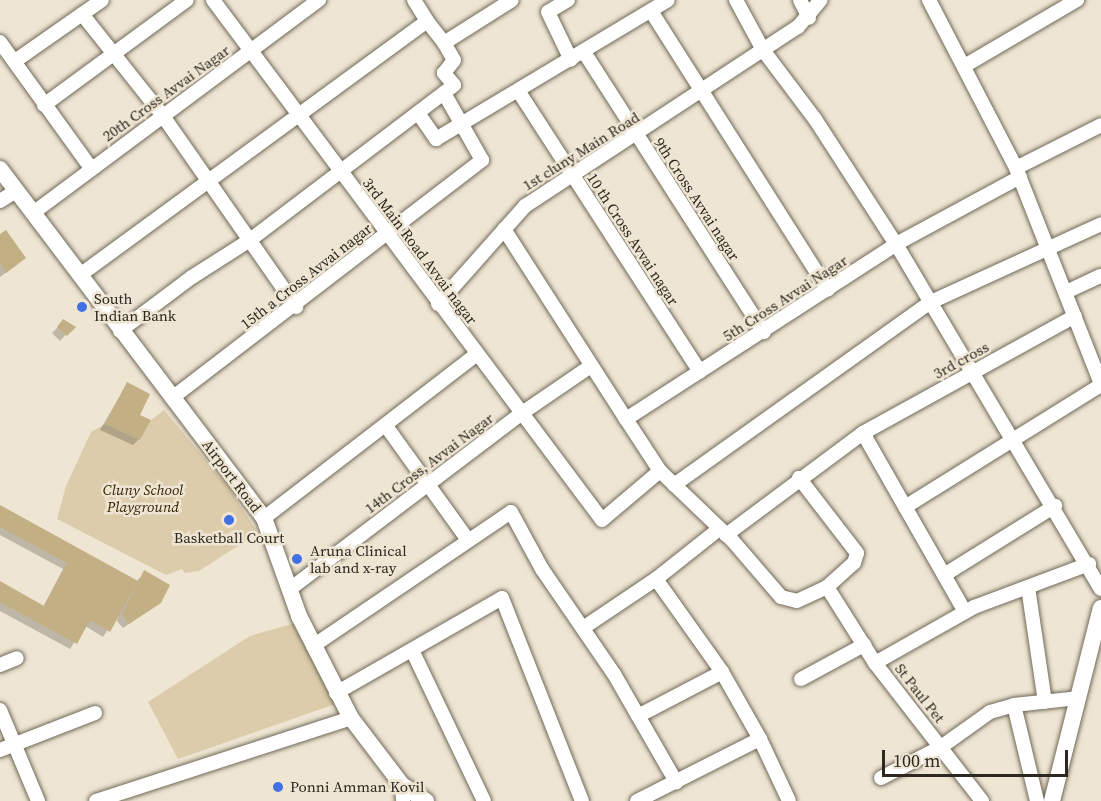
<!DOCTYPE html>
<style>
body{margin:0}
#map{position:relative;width:1101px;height:801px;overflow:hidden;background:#eee5d3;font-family:"Source Serif 4",serif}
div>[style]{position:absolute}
.green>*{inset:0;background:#dcccab}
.shadow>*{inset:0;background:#0003}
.building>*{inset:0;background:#c3af84}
.roads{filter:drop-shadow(0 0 2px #716958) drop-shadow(0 0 2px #716958)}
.minor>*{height:14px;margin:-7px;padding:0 7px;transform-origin:7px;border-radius:7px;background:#fff}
.tertiary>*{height:16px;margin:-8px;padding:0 8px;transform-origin:8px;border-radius:8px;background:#fff}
.dots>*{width:16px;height:16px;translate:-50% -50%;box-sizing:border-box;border:3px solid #eee5d3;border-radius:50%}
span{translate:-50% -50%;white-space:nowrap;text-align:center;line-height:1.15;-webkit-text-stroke:5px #eee5d3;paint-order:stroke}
.street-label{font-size:15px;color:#2d2922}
.poi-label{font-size:15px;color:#2d2922}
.left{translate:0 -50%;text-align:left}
.park-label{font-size:15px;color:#362703;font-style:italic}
.scale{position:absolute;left:882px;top:750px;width:186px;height:27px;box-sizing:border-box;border:3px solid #2d2922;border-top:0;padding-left:8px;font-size:18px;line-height:21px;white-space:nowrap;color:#2d2922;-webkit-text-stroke:4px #eee5d3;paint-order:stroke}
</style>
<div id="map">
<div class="green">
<div style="clip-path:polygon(164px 410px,228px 487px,258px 533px,199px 571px,185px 573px,182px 569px,166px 575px,57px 519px,66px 486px,91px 432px,105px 424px,140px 440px,151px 420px)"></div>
<div style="clip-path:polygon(296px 623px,338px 703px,178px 759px,148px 702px,250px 636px)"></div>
</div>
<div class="shadow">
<div style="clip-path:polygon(0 236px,18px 264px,0 277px)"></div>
<div style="clip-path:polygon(64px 321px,73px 327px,60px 341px,52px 333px)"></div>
<div style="clip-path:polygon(127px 384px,138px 416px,139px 439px,133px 445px,100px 430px)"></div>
<div style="clip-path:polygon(0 507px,136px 582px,145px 572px,160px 602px,123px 628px,117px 621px,119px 612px,103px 637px,85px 626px,70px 649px,0 611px,0 583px,43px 607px,63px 569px,0 535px)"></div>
</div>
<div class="building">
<div style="clip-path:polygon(6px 230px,26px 258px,6px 273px,0 263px,0 234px)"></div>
<div style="clip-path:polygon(63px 319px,76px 327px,67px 336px,57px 327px)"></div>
<div style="clip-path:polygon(127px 382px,150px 394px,140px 415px,151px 420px,140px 440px,105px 424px)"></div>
<div style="clip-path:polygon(0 505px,138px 581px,110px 632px,90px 620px,77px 644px,0 602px,0 581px,44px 606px,67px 563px,0 527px)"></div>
<div style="clip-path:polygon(144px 570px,170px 585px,161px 603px,129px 624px,122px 615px)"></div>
</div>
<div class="roads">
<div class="minor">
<div style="left:213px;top:0;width:649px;rotate:53.2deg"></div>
<div style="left:602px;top:520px;width:76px;rotate:-40.2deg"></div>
<div style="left:414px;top:0;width:25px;rotate:58deg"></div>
<div style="left:568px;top:0;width:23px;rotate:149deg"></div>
<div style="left:548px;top:12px;width:53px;rotate:64.4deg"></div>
<div style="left:736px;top:0;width:57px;rotate:61.6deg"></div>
<div style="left:763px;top:50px;width:86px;rotate:53deg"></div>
<div style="left:815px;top:119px;width:149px;rotate:57.1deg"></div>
<div style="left:896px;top:244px;width:401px;rotate:59.3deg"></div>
<div style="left:800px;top:0;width:20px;rotate:63deg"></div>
<div style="left:929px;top:0;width:189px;rotate:62.6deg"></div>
<div style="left:1016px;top:168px;width:232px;rotate:68.5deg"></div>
<div style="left:651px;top:11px;width:330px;rotate:57.6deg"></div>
<div style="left:82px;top:14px;width:130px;rotate:51.5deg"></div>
<div style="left:163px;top:116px;width:233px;rotate:55.1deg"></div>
<div style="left:0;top:42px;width:155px;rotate:54.2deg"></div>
<div style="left:584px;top:52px;width:333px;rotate:57.3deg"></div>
<div style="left:15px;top:61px;width:106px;rotate:-35deg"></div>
<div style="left:966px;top:65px;width:129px;rotate:-30.4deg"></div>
<div style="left:519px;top:92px;width:333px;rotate:57.1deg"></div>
<div style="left:44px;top:105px;width:177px;rotate:-36.3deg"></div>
<div style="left:418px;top:113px;width:32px;rotate:55deg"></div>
<div style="left:436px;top:139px;width:270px;rotate:-30.9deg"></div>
<div style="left:1016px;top:168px;width:95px;rotate:-26.8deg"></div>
<div style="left:0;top:201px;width:19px;rotate:-32deg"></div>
<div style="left:33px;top:213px;width:357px;rotate:-36.7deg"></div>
<div style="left:504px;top:229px;width:226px;rotate:57.3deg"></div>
<div style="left:626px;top:419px;width:322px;rotate:-32.9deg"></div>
<div style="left:896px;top:244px;width:141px;rotate:-28.4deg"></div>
<div style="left:80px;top:275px;width:430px;rotate:-36.2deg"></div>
<div style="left:427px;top:21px;width:28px;rotate:52deg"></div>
<div style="left:1066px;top:292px;width:38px;rotate:-25deg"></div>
<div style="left:438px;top:304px;width:131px;rotate:-48.4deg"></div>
<div style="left:525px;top:206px;width:326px;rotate:-33.3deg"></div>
<div style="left:798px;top:27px;width:35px;rotate:-50deg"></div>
<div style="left:120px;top:331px;width:90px;rotate:-36.9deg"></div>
<div style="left:192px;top:277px;width:69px;rotate:-32.5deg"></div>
<div style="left:250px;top:240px;width:256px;rotate:-37.2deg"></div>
<div style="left:454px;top:85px;width:16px;rotate:-130deg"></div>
<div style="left:444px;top:73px;width:16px;rotate:-52deg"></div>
<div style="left:454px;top:60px;width:20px;rotate:-120deg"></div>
<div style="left:444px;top:43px;width:80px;rotate:-32.3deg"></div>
<div style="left:172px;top:398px;width:391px;rotate:-37.5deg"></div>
<div style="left:482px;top:160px;width:77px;rotate:-119.6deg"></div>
<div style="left:626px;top:419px;width:62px;rotate:56.8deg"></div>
<div style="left:660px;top:471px;width:100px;rotate:43.8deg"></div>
<div style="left:732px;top:540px;width:75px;rotate:49.3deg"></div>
<div style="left:781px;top:597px;width:16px;rotate:14deg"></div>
<div style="left:797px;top:601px;width:33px;rotate:-25deg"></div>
<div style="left:827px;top:587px;width:36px;rotate:-42deg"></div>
<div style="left:854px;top:563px;width:10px;rotate:-73deg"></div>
<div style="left:857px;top:553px;width:95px;rotate:-127.7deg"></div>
<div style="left:386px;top:426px;width:140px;rotate:54.3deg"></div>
<div style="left:863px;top:433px;width:206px;rotate:60.3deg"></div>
<div style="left:674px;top:485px;width:315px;rotate:-35.5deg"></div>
<div style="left:931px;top:302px;width:187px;rotate:-24.6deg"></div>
<div style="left:905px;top:507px;width:231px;rotate:-31.9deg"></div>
<div style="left:264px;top:518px;width:269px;rotate:-37.6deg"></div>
<div style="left:726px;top:535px;width:171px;rotate:-36.7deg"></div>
<div style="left:863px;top:433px;width:242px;rotate:-28.9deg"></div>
<div style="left:944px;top:575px;width:131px;rotate:-31.9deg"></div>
<div style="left:656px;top:579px;width:114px;rotate:54.6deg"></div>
<div style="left:722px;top:672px;width:77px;rotate:60.4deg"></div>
<div style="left:760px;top:739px;width:68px;rotate:64.9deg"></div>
<div style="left:827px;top:587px;width:90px;rotate:57.7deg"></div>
<div style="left:875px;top:663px;width:175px;rotate:52.2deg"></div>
<div style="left:1028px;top:587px;width:116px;rotate:81.6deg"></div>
<div style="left:290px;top:589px;width:291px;rotate:-37.2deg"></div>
<div style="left:522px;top:413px;width:83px;rotate:-34.3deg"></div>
<div style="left:583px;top:628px;width:88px;rotate:-33.9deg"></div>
<div style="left:656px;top:579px;width:80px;rotate:-38.4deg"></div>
<div style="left:313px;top:646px;width:239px;rotate:-34.1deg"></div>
<div style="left:511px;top:512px;width:65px;rotate:61.5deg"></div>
<div style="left:542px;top:569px;width:127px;rotate:55.6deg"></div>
<div style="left:614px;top:674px;width:125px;rotate:60.1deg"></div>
<div style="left:412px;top:650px;width:167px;rotate:64.5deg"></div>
<div style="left:875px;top:663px;width:114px;rotate:-29.5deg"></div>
<div style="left:974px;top:607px;width:123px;rotate:-20.5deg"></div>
<div style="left:0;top:665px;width:18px;rotate:-22deg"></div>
<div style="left:801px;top:679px;width:72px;rotate:-28.4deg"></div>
<div style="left:336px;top:693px;width:191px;rotate:-29.8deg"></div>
<div style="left:502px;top:598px;width:218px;rotate:68.5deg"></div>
<div style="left:1014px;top:705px;width:99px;rotate:76.5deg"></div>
<div style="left:0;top:710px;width:99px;rotate:67.3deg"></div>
<div style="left:638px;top:716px;width:95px;rotate:-27.6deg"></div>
<div style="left:0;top:750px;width:102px;rotate:-21.3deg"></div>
<div style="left:881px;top:778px;width:68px;rotate:-27.3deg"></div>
<div style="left:941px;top:747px;width:60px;rotate:-35.5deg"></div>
<div style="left:990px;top:712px;width:25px;rotate:-16deg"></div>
<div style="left:1014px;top:705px;width:64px;rotate:-6.2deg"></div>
<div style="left:402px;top:785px;width:16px;rotate:86deg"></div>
<div style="left:96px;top:801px;width:268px;rotate:-18deg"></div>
<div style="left:637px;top:801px;width:138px;rotate:-26.8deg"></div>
</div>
<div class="tertiary">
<div style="left:0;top:169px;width:438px;rotate:52.9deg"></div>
<div style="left:264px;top:518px;width:104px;rotate:70.3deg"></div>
<div style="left:299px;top:616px;width:114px;rotate:63deg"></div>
<div style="left:351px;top:718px;width:84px;rotate:52.7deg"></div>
<div style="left:402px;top:785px;width:29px;rotate:34deg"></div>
<div style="left:1052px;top:801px;width:199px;rotate:-75.8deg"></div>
</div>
</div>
<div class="dots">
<div style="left:82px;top:307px;background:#4171e2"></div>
<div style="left:229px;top:520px;background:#4171e2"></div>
<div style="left:297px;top:559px;background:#4171e2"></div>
<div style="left:278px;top:787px;background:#4171e2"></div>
</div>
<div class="street-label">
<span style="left:166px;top:93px;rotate:-36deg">20th Cross Avvai Nagar</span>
<span style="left:581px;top:151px;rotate:-32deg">1st cluny Main Road</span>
<span style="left:697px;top:199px;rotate:57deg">9th Cross Avvai nagar</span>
<span style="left:633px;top:239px;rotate:57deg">10 th Cross Avvai nagar</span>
<span style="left:420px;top:251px;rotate:53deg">3rd Main Road Avvai nagar</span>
<span style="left:306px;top:276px;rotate:-38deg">15th a Cross Avvai nagar</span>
<span style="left:785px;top:298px;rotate:-33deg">5th Cross Avvai Nagar</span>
<span style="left:961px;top:360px;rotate:-29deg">3rd cross</span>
<span style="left:429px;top:463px;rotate:-37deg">14th Cross, Avvai Nagar</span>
<span style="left:232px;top:476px;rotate:53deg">Airport Road</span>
<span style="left:920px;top:693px;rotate:52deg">St Paul Pet</span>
</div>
<div class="poi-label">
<span class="left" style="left:94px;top:307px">South<br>Indian Bank</span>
<span style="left:229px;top:538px">Basketball Court</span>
<span class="left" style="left:310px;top:559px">Aruna Clinical<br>lab and x-ray</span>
<span class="left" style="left:290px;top:787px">Ponni Amman Kovil</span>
</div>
<div class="park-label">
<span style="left:143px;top:498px">Cluny School<br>Playground</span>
</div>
<div class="scale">100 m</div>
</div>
